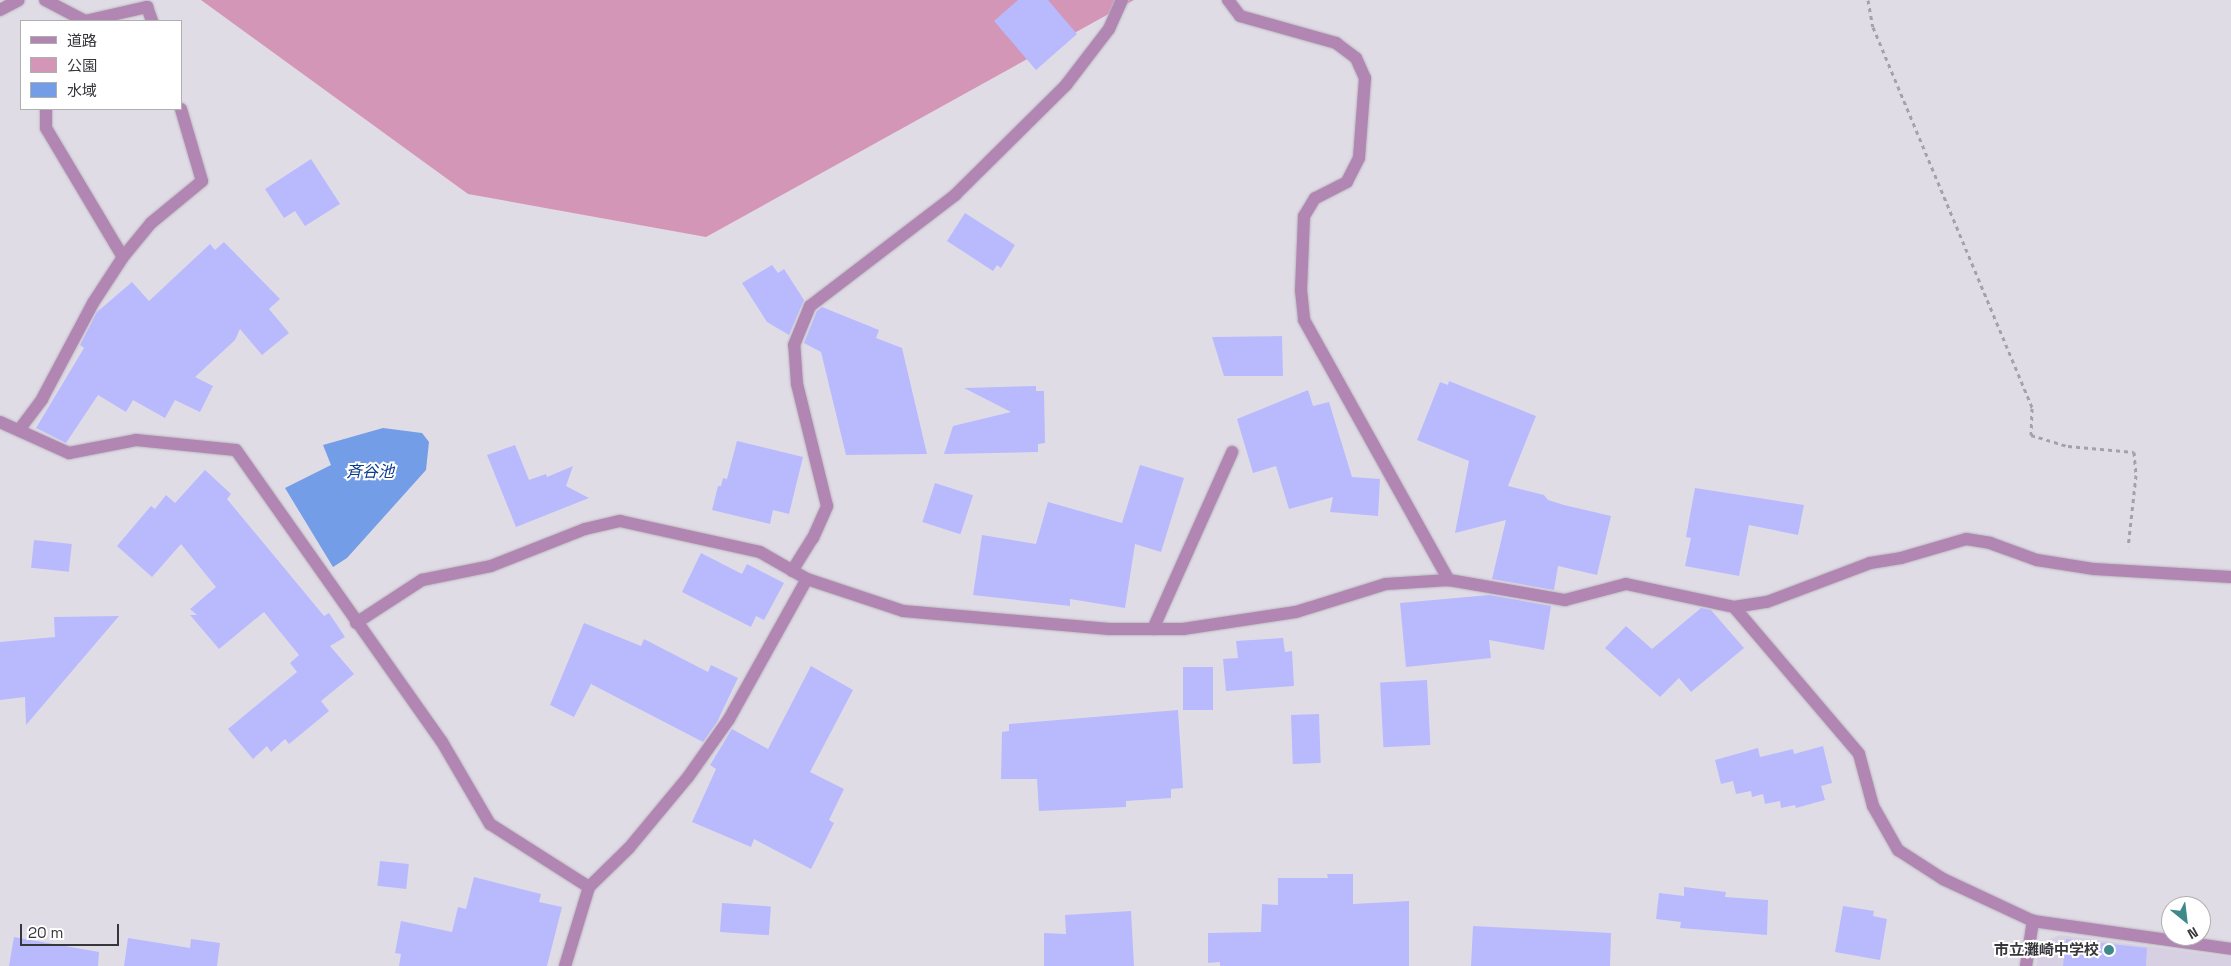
<!DOCTYPE html>
<meta charset="utf-8">
<style>
body{margin:0}
#map{position:relative;width:2231px;height:966px;overflow:hidden;background:#e0dce6;font-family:"Space Grotesk","Noto Sans JP",sans-serif}
div>[style]{position:absolute}
.built>*{inset:0;background:#d7d0e2}
.green>*{inset:0;background:#d496b7}
.water>*{inset:0;background:#739de6}
.building>*{inset:0;background:#b8bafd;transform-origin:0 0}
.path>*{height:3px;margin-top:-1.5px;transform-origin:0;background:repeating-linear-gradient(90deg,#a4a1a9 0 4px,transparent 0 8px)}
.roads{filter:drop-shadow(0 0 1px #bbb7c0) drop-shadow(0 0 1px #bbb7c0)}
.minor>*{height:12px;margin:-6px;padding:0 6px;transform-origin:6px;border-radius:6px;background:#b186b2}
.dots>*{width:14px;height:14px;translate:-50% -50%;box-sizing:border-box;border:2px solid #fff;border-radius:50%}
span{translate:-50% -50%;white-space:nowrap;text-align:center;line-height:1.15;-webkit-text-stroke:4px #fff;paint-order:stroke}
.poi-label{font-size:15px;color:#37363a;font-weight:700}
.right{translate:-100% -50%;text-align:right}
.water-label{font-size:16px;color:#0c3b8f;font-style:italic}
.legend{position:absolute;left:20px;top:20px;width:162px;height:90px;box-sizing:border-box;background:#fff;border:1px solid #afafb0;margin:0;padding:6px 9px;list-style:none;font-size:15px;color:#37363a}
.legend li{display:flex;align-items:center;gap:10px;height:25px}
.legend b{width:25px;border:1px solid #afafb0}
.north{position:absolute;left:2161px;top:896px;width:50px;height:50px;box-sizing:border-box;background:#fff;border:1px solid #afafb0;border-radius:50%;rotate:151deg;font-size:14px;font-weight:700;line-height:20px;text-align:center;color:#37363a}
.north::after{content:'';display:block;margin:auto;width:18px;height:22px;background:#40898a;clip-path:polygon(50% 0,100% 100%,50% 72%,0 100%)}
.scale{position:absolute;left:20px;top:924px;width:99px;height:22px;box-sizing:border-box;border:2px solid #37363a;border-top:0;padding-left:6px;font-size:15px;line-height:18px;white-space:nowrap;color:#37363a;-webkit-text-stroke:4px #fff;paint-order:stroke}
</style>
<div id="map">
<div class="built">
<div style="clip-path:polygon(2060px 935px,2231px 957px,2231px 966px,2036px 966px,2040px 943px)"></div>
</div>
<div class="green">
<div style="clip-path:polygon(201px 0,1134px 0,706px 237px,468px 194px)"></div>
</div>
<div class="water">
<div style="clip-path:polygon(383px 428px,422px 433px,429px 442px,426px 470px,347px 558px,333px 567px,285px 488px,331px 465px,323px 445px)"></div>
</div>
<div class="building">
<div style="clip-path:polygon(1018px 0,1048px 0,1077px 34px,1036px 70px,994px 21px)"></div>
<div style="clip-path:polygon(311px 159px,340px 204px,305px 226px,295px 211px,284px 218px,265px 189px)"></div>
<div style="clip-path:polygon(965px 213px,1015px 245px,1001px 268px,997px 265px,993px 271px,947px 241px)"></div>
<div style="clip-path:polygon(224px 242px,280px 299px,269px 309px,289px 333px,262px 355px,240px 329px,235px 340px,195px 377px,213px 386px,200px 412px,175px 400px,165px 418px,133px 400px,126px 412px,98px 395px,66px 443px,36px 428px,84px 348px,80px 345px,97px 312px,132px 282px,149px 301px,210px 244px,215px 250px)"></div>
<div style="clip-path:polygon(772px 265px,778px 273px,784px 269px,804px 300px,789px 335px,767px 322px,742px 283px)"></div>
<div style="clip-path:polygon(822px 307px,879px 330px,876px 338px,902px 348px,927px 454px,846px 455px,821px 352px,804px 343px,817px 311px)"></div>
<div style="clip-path:polygon(1282px 336px,1283px 376px,1224px 376px,1212px 337px)"></div>
<div style="clip-path:polygon(1449px 381px,1536px 416px,1508px 486px,1544px 495px,1548px 500px,1564px 505px,1611px 516px,1597px 575px,1558px 566px,1554px 590px,1492px 579px,1506px 520px,1455px 533px,1469px 461px,1417px 440px,1440px 382px,1448px 385px)"></div>
<div style="clip-path:polygon(1036px 386px,1036px 391px,1044px 391px,1045px 443px,1038px 444px,1038px 452px,944px 454px,953px 426px,1011px 412px,964px 388px)"></div>
<div style="clip-path:polygon(1308px 390px,1313px 406px,1329px 402px,1352px 477px,1380px 479px,1378px 516px,1330px 512px,1333px 497px,1289px 509px,1276px 466px,1253px 473px,1237px 419px)"></div>
<div style="clip-path:polygon(737px 441px,803px 457px,789px 514px,773px 510px,770px 524px,712px 510px,718px 486px,721px 486px,723px 478px,727px 479px)"></div>
<div style="clip-path:polygon(515px 445px,529px 480px,546px 474px,547px 477px,573px 466px,566px 486px,589px 498px,516px 527px,487px 455px)"></div>
<div style="clip-path:polygon(1140px 465px,1184px 478px,1161px 552px,1135px 544px,1125px 608px,1070px 599px,1070px 606px,973px 595px,982px 535px,1036px 544px,1048px 502px,1122px 523px)"></div>
<div style="clip-path:polygon(205px 470px,231px 494px,227px 499px,324px 616px,329px 613px,345px 637px,330px 646px,354px 674px,321px 701px,329px 711px,289px 744px,285px 739px,271px 752px,267px 746px,253px 759px,228px 729px,297px 672px,290px 663px,299px 655px,264px 612px,219px 649px,190px 615px,197px 615px,190px 609px,216px 587px,181px 544px,152px 577px,117px 546px,151px 506px,155px 509px,166px 495px,175px 503px)"></div>
<div style="left:935px;top:483px;width:40px;height:41px;rotate:18deg"></div>
<div style="clip-path:polygon(1695px 488px,1804px 505px,1798px 535px,1749px 525px,1739px 576px,1685px 566px,1691px 538px,1686px 537px)"></div>
<div style="left:34px;top:540px;width:38px;height:28px;rotate:6deg"></div>
<div style="clip-path:polygon(701px 553px,742px 574px,747px 564px,784px 583px,764px 620px,756px 616px,751px 627px,682px 592px)"></div>
<div style="clip-path:polygon(1489px 595px,1551px 606px,1544px 650px,1489px 640px,1491px 658px,1406px 667px,1400px 603px)"></div>
<div style="clip-path:polygon(1701px 608px,1711px 610px,1744px 648px,1691px 692px,1679px 678px,1660px 697px,1605px 648px,1626px 626px,1652px 649px)"></div>
<div style="clip-path:polygon(119px 616px,26px 725px,25px 697px,0 700px,0 642px,55px 637px,54px 617px)"></div>
<div style="clip-path:polygon(584px 623px,641px 646px,644px 639px,708px 672px,711px 665px,738px 678px,717px 722px,703px 742px,591px 684px,574px 717px,550px 705px)"></div>
<div style="clip-path:polygon(1283px 638px,1285px 652px,1292px 651px,1294px 686px,1226px 691px,1223px 659px,1238px 658px,1236px 641px)"></div>
<div style="clip-path:polygon(811px 666px,853px 690px,810px 772px,844px 789px,829px 820px,834px 823px,811px 869px,754px 839px,751px 847px,692px 822px,716px 769px,710px 765px,732px 729px,768px 749px)"></div>
<div style="left:1213px;top:667px;width:43px;height:30px;rotate:90deg"></div>
<div style="left:1427px;top:680px;width:65px;height:47px;rotate:87deg"></div>
<div style="clip-path:polygon(1178px 710px,1183px 788px,1171px 789px,1171px 798px,1126px 801px,1126px 807px,1039px 811px,1037px 779px,1001px 779px,1002px 732px,1009px 731px,1009px 724px)"></div>
<div style="left:1319px;top:714px;width:49px;height:28px;rotate:88deg"></div>
<div style="clip-path:polygon(1823px 746px,1832px 783px,1821px 786px,1825px 800px,1796px 808px,1795px 805px,1781px 808px,1780px 801px,1765px 804px,1763px 794px,1752px 797px,1751px 791px,1736px 794px,1733px 781px,1721px 784px,1715px 760px,1758px 748px,1760px 757px,1793px 749px,1794px 754px)"></div>
<div style="left:380px;top:861px;width:29px;height:25px;rotate:6deg"></div>
<div style="clip-path:polygon(1327px 874px,1353px 874px,1353px 904px,1409px 901px,1409px 966px,1220px 966px,1220px 962px,1208px 963px,1208px 933px,1261px 932px,1262px 904px,1278px 905px,1278px 878px,1328px 878px)"></div>
<div style="clip-path:polygon(474px 877px,541px 894px,539px 902px,562px 907px,547px 966px,399px 966px,401px 954px,395px 953px,401px 921px,452px 932px,458px 907px,466px 909px)"></div>
<div style="clip-path:polygon(1684px 887px,1726px 892px,1725px 897px,1768px 900px,1767px 935px,1680px 928px,1681px 922px,1656px 919px,1659px 893px,1684px 896px)"></div>
<div style="left:722px;top:903px;width:49px;height:29px;rotate:4deg"></div>
<div style="clip-path:polygon(1843px 906px,1874px 911px,1873px 916px,1887px 919px,1880px 960px,1835px 952px)"></div>
<div style="clip-path:polygon(1131px 911px,1134px 966px,1044px 966px,1044px 933px,1066px 934px,1065px 915px)"></div>
<div style="clip-path:polygon(1473px 926px,1611px 933px,1610px 966px,1471px 966px)"></div>
<div style="clip-path:polygon(14px 937px,99px 952px,98px 966px,9px 966px)"></div>
<div style="clip-path:polygon(128px 938px,190px 948px,191px 939px,220px 943px,217px 966px,124px 966px)"></div>
<div style="clip-path:polygon(2066px 939px,2147px 948px,2146px 966px,2063px 966px)"></div>
</div>
<div class="path">
<div style="left:1868px;top:0;width:27px;rotate:80deg"></div>
<div style="left:1873px;top:27px;width:413px;rotate:67.3deg"></div>
<div style="left:2032px;top:408px;width:27px;rotate:92deg"></div>
<div style="left:2031px;top:435px;width:39px;rotate:17deg"></div>
<div style="left:2068px;top:446px;width:66px;rotate:5.2deg"></div>
<div style="left:2134px;top:452px;width:23px;rotate:85deg"></div>
<div style="left:2136px;top:475px;width:72px;rotate:96.3deg"></div>
</div>
<div class="roads">
<div class="minor">
<div style="left:45px;top:0;width:45px;rotate:27.7deg"></div>
<div style="left:85px;top:21px;width:64px;rotate:-12.7deg"></div>
<div style="left:147px;top:7px;width:15px;rotate:70deg"></div>
<div style="left:1228px;top:0;width:20px;rotate:53deg"></div>
<div style="left:1240px;top:16px;width:100px;rotate:15.7deg"></div>
<div style="left:1336px;top:43px;width:25px;rotate:37deg"></div>
<div style="left:1356px;top:58px;width:22px;rotate:66deg"></div>
<div style="left:1365px;top:78px;width:80px;rotate:94.3deg"></div>
<div style="left:1359px;top:158px;width:27px;rotate:117deg"></div>
<div style="left:1347px;top:182px;width:36px;rotate:153deg"></div>
<div style="left:1315px;top:198px;width:21px;rotate:121deg"></div>
<div style="left:1304px;top:216px;width:74px;rotate:92.3deg"></div>
<div style="left:1301px;top:290px;width:30px;rotate:84deg"></div>
<div style="left:1304px;top:320px;width:298px;rotate:60.9deg"></div>
<div style="left:0;top:10px;width:21px;rotate:-28deg"></div>
<div style="left:46px;top:109px;width:19px;rotate:90deg"></div>
<div style="left:46px;top:128px;width:150px;rotate:59.2deg"></div>
<div style="left:0;top:422px;width:76px;rotate:24.2deg"></div>
<div style="left:69px;top:453px;width:68px;rotate:-11deg"></div>
<div style="left:136px;top:440px;width:100px;rotate:5.7deg"></div>
<div style="left:236px;top:450px;width:357px;rotate:54.8deg"></div>
<div style="left:442px;top:742px;width:95px;rotate:59.7deg"></div>
<div style="left:490px;top:824px;width:117px;rotate:32.5deg"></div>
<div style="left:589px;top:887px;width:83px;rotate:106.9deg"></div>
<div style="left:19px;top:430px;width:39px;rotate:-53deg"></div>
<div style="left:42px;top:399px;width:109px;rotate:-62deg"></div>
<div style="left:93px;top:303px;width:55px;rotate:-56.9deg"></div>
<div style="left:123px;top:257px;width:44px;rotate:-50.5deg"></div>
<div style="left:151px;top:223px;width:66px;rotate:-39.5deg"></div>
<div style="left:202px;top:181px;width:75px;rotate:-106.3deg"></div>
<div style="left:792px;top:571px;width:39px;rotate:-58deg"></div>
<div style="left:813px;top:538px;width:35px;rotate:-66deg"></div>
<div style="left:827px;top:506px;width:126px;rotate:-103.8deg"></div>
<div style="left:797px;top:384px;width:39px;rotate:-94deg"></div>
<div style="left:794px;top:345px;width:42px;rotate:-67.7deg"></div>
<div style="left:810px;top:306px;width:183px;rotate:-37.4deg"></div>
<div style="left:955px;top:195px;width:156px;rotate:-44.7deg"></div>
<div style="left:1066px;top:85px;width:71px;rotate:-52.5deg"></div>
<div style="left:1109px;top:29px;width:32px;rotate:-66deg"></div>
<div style="left:1734px;top:607px;width:193px;rotate:49.6deg"></div>
<div style="left:1859px;top:754px;width:54px;rotate:74.9deg"></div>
<div style="left:1873px;top:806px;width:51px;rotate:60.4deg"></div>
<div style="left:1898px;top:850px;width:54px;rotate:32.8deg"></div>
<div style="left:1943px;top:879px;width:99px;rotate:25deg"></div>
<div style="left:2033px;top:921px;width:200px;rotate:8deg"></div>
<div style="left:356px;top:623px;width:79px;rotate:-33.1deg"></div>
<div style="left:422px;top:580px;width:70px;rotate:-11.5deg"></div>
<div style="left:491px;top:566px;width:101px;rotate:-21.5deg"></div>
<div style="left:585px;top:529px;width:36px;rotate:-13deg"></div>
<div style="left:620px;top:521px;width:143px;rotate:12.5deg"></div>
<div style="left:760px;top:552px;width:54px;rotate:29.9deg"></div>
<div style="left:807px;top:579px;width:101px;rotate:18.4deg"></div>
<div style="left:903px;top:611px;width:207px;rotate:5deg"></div>
<div style="left:1109px;top:629px;width:74px"></div>
<div style="left:1183px;top:629px;width:114px;rotate:-8.6deg"></div>
<div style="left:1296px;top:612px;width:94px;rotate:-17.3deg"></div>
<div style="left:1386px;top:584px;width:63px;rotate:-3.6deg"></div>
<div style="left:1449px;top:580px;width:118px;rotate:9.8deg"></div>
<div style="left:1565px;top:600px;width:63px;rotate:-14.7deg"></div>
<div style="left:1626px;top:584px;width:110px;rotate:12deg"></div>
<div style="left:1734px;top:607px;width:33px;rotate:-9deg"></div>
<div style="left:1767px;top:602px;width:110px;rotate:-20.7deg"></div>
<div style="left:1870px;top:563px;width:31px;rotate:-9deg"></div>
<div style="left:1901px;top:558px;width:68px;rotate:-16.3deg"></div>
<div style="left:1966px;top:539px;width:24px;rotate:9deg"></div>
<div style="left:1990px;top:543px;width:50px;rotate:19.9deg"></div>
<div style="left:2037px;top:560px;width:58px;rotate:9deg"></div>
<div style="left:2094px;top:569px;width:137px;rotate:3.3deg"></div>
<div style="left:1153px;top:629px;width:194px;rotate:-65.9deg"></div>
<div style="left:589px;top:887px;width:56px;rotate:-44.3deg"></div>
<div style="left:629px;top:848px;width:92px;rotate:-50.3deg"></div>
<div style="left:688px;top:777px;width:71px;rotate:-54.7deg"></div>
<div style="left:729px;top:719px;width:160px;rotate:-60.9deg"></div>
<div style="left:2026px;top:966px;width:46px;rotate:-81.2deg"></div>
</div>
</div>
<div class="dots">
<div style="left:2109px;top:950px;background:#40898a"></div>
</div>
<div class="poi-label">
<span class="right" style="left:2099px;top:950px">市立灘崎中学校</span>
</div>
<div class="water-label">
<span style="left:370px;top:472px">斉谷池</span>
</div>
<ul class="legend">
<li><b style="height:6px;background:#b186b2"></b>道路</li>
<li><b style="height:14px;background:#d496b7"></b>公園</li>
<li><b style="height:14px;background:#739de6"></b>水域</li>
</ul>
<div class="north">N</div>
<div class="scale">20 m</div>
</div>
